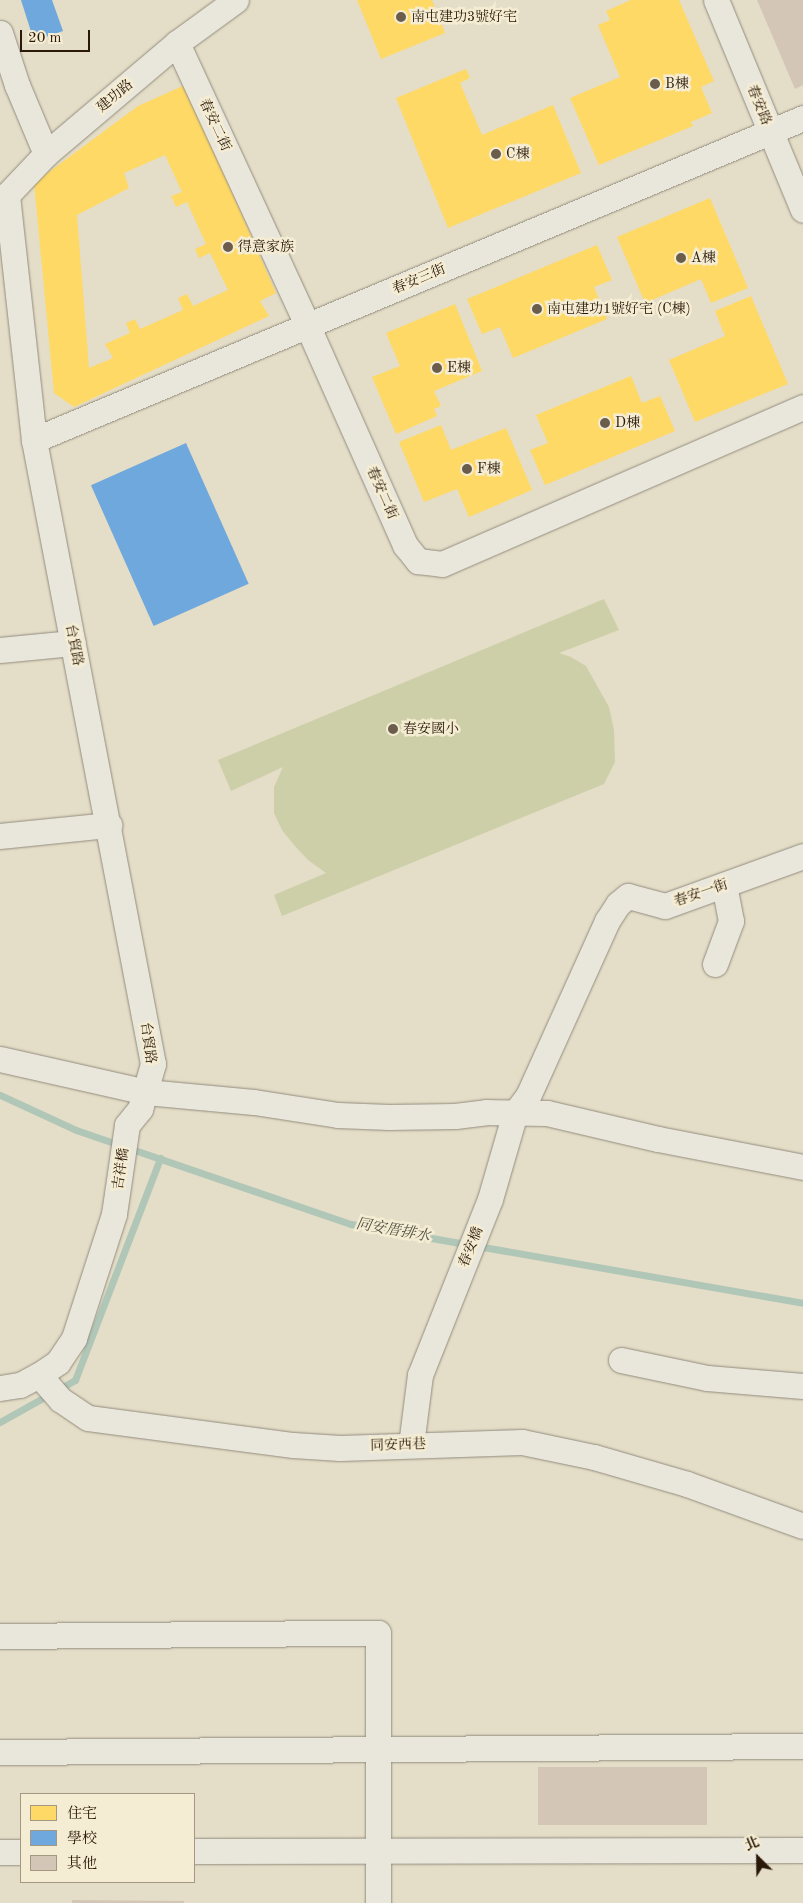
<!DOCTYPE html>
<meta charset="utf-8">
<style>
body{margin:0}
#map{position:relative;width:803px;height:1903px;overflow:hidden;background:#e4ddc7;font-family:"Old Standard TT","Noto Serif TC",serif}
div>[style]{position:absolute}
.green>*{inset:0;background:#cdcfa9}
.homes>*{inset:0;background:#ffd966}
.schools>*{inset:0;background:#6fa8dc;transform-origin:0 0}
.stream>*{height:7px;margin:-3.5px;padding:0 3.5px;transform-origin:3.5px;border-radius:3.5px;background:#b0c7b8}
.building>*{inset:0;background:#d4c6b7;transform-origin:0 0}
.roads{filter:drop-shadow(0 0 1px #928c7e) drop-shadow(0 0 1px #928c7e)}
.minor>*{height:25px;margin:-12.5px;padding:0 12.5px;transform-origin:12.5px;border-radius:12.5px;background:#e9e6db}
.dots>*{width:14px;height:14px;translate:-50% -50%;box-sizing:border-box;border:2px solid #f5edd3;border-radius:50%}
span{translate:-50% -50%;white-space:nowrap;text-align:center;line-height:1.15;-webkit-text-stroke:5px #f5edd3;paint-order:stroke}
.poi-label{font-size:14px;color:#2a1808}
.left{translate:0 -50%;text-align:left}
.street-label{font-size:14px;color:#2a1808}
.water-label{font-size:15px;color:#515244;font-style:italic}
.legend{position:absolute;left:20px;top:1793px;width:175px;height:90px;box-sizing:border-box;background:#f5edd3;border:1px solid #a49882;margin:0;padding:6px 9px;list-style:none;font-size:15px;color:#2a1808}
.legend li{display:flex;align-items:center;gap:10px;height:25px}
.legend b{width:25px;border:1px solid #a49882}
.north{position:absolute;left:733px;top:1833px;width:50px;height:50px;-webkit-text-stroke:4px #f5edd3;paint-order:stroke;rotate:337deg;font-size:14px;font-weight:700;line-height:20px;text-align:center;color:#2a1808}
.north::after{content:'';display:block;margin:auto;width:18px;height:22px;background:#2a1808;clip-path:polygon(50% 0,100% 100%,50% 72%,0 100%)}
.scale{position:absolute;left:20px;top:30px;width:70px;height:22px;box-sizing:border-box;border:2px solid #2a1808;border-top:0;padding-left:6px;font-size:15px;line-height:18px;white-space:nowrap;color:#2a1808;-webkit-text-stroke:4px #f5edd3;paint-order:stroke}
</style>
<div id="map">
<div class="green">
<div style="clip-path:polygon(604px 599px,619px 630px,559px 653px,571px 657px,586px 666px,609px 707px,614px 730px,615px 762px,604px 784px,282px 916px,274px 895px,326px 873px,308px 860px,294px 845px,282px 830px,274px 813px,274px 787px,283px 767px,231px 791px,218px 760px)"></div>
</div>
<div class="homes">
<div style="clip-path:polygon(357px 0,432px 0,445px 33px,381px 59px)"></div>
<div style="clip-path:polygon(631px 0,679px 0,714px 81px,701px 87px,712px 113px,691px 122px,693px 126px,599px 165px,570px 98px,620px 77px,598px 25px,610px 20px,606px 11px)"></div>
<div style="clip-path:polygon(466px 69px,470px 78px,460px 83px,482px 135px,553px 105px,581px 173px,448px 228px,396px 98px)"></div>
<div style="clip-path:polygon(evenodd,185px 85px,276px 293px,260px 301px,269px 316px,74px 407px,54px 393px,34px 183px,138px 106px,185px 85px,165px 155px,182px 192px,171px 196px,176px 207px,187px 202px,206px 244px,195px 249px,199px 258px,210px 253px,228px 290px,193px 306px,187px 294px,178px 298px,183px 310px,140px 329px,135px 319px,126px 323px,130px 333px,105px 344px,113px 358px,89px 368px,77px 215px,129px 188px,124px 173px,165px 155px)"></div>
<div style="clip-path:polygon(710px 198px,748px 288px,711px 303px,701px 279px,645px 303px,617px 237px)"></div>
<div style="clip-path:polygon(597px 245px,612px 280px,594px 287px,607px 319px,513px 358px,500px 327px,482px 334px,467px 299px)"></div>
<div style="clip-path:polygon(751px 296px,788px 384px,695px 422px,669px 360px,725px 336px,715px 311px)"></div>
<div style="clip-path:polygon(455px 304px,482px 371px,434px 391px,441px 406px,434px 409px,437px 416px,396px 434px,372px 377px,400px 366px,386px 333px)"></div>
<div style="clip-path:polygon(631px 376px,642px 403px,660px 396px,675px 431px,545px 485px,530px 450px,548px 443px,536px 415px)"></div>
<div style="clip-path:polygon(441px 425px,451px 450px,506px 428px,532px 490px,469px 517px,457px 489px,424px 502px,399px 442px)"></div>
</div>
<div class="schools">
<div style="clip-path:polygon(21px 0,52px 0,63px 31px,34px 41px)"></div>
<div style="left:186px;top:443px;width:154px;height:104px;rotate:66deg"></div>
</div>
<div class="stream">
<div style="left:0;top:1095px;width:84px;rotate:24.7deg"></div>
<div style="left:76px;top:1130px;width:291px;rotate:18.9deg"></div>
<div style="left:351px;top:1224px;width:459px;rotate:9.9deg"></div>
<div style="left:0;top:1422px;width:86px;rotate:-29.2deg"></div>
<div style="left:75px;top:1380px;width:238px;rotate:-69deg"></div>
</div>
<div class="building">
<div style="clip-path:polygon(757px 0,803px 0,803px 85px,795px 89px)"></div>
<div style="left:538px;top:1767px;width:169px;height:58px"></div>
<div style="clip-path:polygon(72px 1900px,184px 1901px,184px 1903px,72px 1903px)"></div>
</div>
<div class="roads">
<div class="minor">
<div style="left:716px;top:0;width:227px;rotate:67.5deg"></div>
<div style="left:0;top:33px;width:55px;rotate:71.9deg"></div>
<div style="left:17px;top:85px;width:75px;rotate:67.2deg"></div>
<div style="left:177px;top:43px;width:313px;rotate:65.2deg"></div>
<div style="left:308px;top:327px;width:239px;rotate:66deg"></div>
<div style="left:405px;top:545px;width:21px;rotate:51deg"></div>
<div style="left:418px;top:561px;width:24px;rotate:7deg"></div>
<div style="left:442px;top:564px;width:394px;rotate:-23.5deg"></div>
<div style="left:0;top:198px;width:8px;rotate:-23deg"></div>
<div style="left:7px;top:195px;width:57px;rotate:-46.4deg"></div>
<div style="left:46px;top:154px;width:172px;rotate:-40.3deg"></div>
<div style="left:177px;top:43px;width:73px;rotate:-36.1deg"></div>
<div style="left:34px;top:440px;width:834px;rotate:-22.72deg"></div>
<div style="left:0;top:650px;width:73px;rotate:-5.5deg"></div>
<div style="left:0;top:836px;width:110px;rotate:-5.8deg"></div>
<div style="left:715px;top:964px;width:46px;rotate:-69.6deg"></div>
<div style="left:731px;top:921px;width:37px;rotate:-101deg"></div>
<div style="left:0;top:1059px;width:150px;rotate:12.7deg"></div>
<div style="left:146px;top:1092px;width:108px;rotate:5.3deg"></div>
<div style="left:254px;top:1102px;width:85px;rotate:8.8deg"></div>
<div style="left:338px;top:1115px;width:51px;rotate:2.2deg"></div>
<div style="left:389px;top:1117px;width:66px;rotate:-0.9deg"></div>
<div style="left:455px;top:1116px;width:31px;rotate:-7deg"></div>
<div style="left:486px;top:1112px;width:61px;rotate:0.9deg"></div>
<div style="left:547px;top:1113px;width:114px;rotate:13.2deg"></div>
<div style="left:658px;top:1139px;width:148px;rotate:10.9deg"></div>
<div style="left:621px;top:1360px;width:88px;rotate:11.8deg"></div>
<div style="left:707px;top:1378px;width:96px;rotate:4.8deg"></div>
<div style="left:39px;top:1375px;width:33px;rotate:49deg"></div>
<div style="left:61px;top:1400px;width:32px;rotate:34deg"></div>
<div style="left:88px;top:1418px;width:207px;rotate:7.5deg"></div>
<div style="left:293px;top:1445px;width:47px;rotate:3.7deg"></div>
<div style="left:340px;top:1448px;width:182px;rotate:-1.9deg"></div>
<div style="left:522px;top:1442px;width:74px;rotate:11.8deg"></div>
<div style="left:594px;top:1457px;width:97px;rotate:16.2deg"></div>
<div style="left:687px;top:1484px;width:123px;rotate:19.9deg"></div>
<div style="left:0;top:1388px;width:20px;rotate:-9deg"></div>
<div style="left:20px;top:1385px;width:21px;rotate:-28deg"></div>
<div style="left:39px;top:1375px;width:23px;rotate:-34deg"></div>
<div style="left:58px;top:1362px;width:29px;rotate:-56deg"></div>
<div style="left:74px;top:1338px;width:130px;rotate:-72.1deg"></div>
<div style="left:114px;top:1214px;width:90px;rotate:-81.7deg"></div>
<div style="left:127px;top:1125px;width:21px;rotate:-51deg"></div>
<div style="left:140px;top:1109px;width:47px;rotate:-73.9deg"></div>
<div style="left:153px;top:1064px;width:635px;rotate:-100.8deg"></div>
<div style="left:34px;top:440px;width:246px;rotate:-96.3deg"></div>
<div style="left:411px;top:1445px;width:71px;rotate:-82.7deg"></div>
<div style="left:420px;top:1375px;width:189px;rotate:-68.3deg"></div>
<div style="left:490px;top:1199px;width:90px;rotate:-73.8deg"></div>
<div style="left:515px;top:1113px;width:21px;rotate:-53deg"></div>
<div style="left:528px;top:1096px;width:192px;rotate:-65.7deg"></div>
<div style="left:607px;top:921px;width:20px;rotate:-57deg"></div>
<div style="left:618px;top:904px;width:13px;rotate:-39deg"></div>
<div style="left:628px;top:896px;width:38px;rotate:15deg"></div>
<div style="left:665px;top:906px;width:147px;rotate:-19.9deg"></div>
<div style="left:0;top:1636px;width:378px;rotate:-0.5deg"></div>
<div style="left:378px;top:1633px;width:270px;rotate:90deg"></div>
<div style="left:0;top:1752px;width:803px;rotate:-0.43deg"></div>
<div style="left:194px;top:1851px;width:609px;rotate:-0.09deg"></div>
<div style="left:0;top:1852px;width:21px"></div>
</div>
</div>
<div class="dots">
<div style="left:401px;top:17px;background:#6b5d4b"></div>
<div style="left:655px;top:84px;background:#6b5d4b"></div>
<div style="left:496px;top:154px;background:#6b5d4b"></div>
<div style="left:228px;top:247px;background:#6b5d4b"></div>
<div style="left:681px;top:258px;background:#6b5d4b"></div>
<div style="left:537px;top:309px;background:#6b5d4b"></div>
<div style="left:437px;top:368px;background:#6b5d4b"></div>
<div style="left:605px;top:423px;background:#6b5d4b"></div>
<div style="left:467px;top:469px;background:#6b5d4b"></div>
<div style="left:393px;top:729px;background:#6b5d4b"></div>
</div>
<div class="poi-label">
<span class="left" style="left:411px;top:17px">南屯建功3號好宅</span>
<span class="left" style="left:665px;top:84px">B棟</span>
<span class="left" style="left:506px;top:154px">C棟</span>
<span class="left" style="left:238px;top:247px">得意家族</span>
<span class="left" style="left:691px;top:258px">A棟</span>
<span class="left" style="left:547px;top:309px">南屯建功1號好宅 (C棟)</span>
<span class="left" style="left:447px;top:368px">E棟</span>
<span class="left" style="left:615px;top:423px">D棟</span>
<span class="left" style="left:477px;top:469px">F棟</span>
<span class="left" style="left:403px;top:729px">春安國小</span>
</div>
<div class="street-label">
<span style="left:115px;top:96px;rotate:-40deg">建功路</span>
<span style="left:759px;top:105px;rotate:68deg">春安路</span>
<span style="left:215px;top:125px;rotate:65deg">春安二街</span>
<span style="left:419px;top:279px;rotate:-23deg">春安三街</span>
<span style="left:382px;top:493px;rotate:66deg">春安二街</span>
<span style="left:74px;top:645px;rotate:79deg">台貿路</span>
<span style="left:701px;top:893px;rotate:-19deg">春安一街</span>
<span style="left:148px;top:1043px;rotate:82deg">台貿路</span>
<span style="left:121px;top:1169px;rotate:-82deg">吉祥橋</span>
<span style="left:471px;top:1247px;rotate:-68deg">春安橋</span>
<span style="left:398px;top:1445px;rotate:-2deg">同安西巷</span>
</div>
<div class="water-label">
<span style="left:393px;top:1231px;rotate:10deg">同安厝排水</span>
</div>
<ul class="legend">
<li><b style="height:14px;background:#ffd966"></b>住宅</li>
<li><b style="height:14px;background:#6fa8dc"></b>學校</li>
<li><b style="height:14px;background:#d4c6b7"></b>其他</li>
</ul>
<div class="north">北</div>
<div class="scale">20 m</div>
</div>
